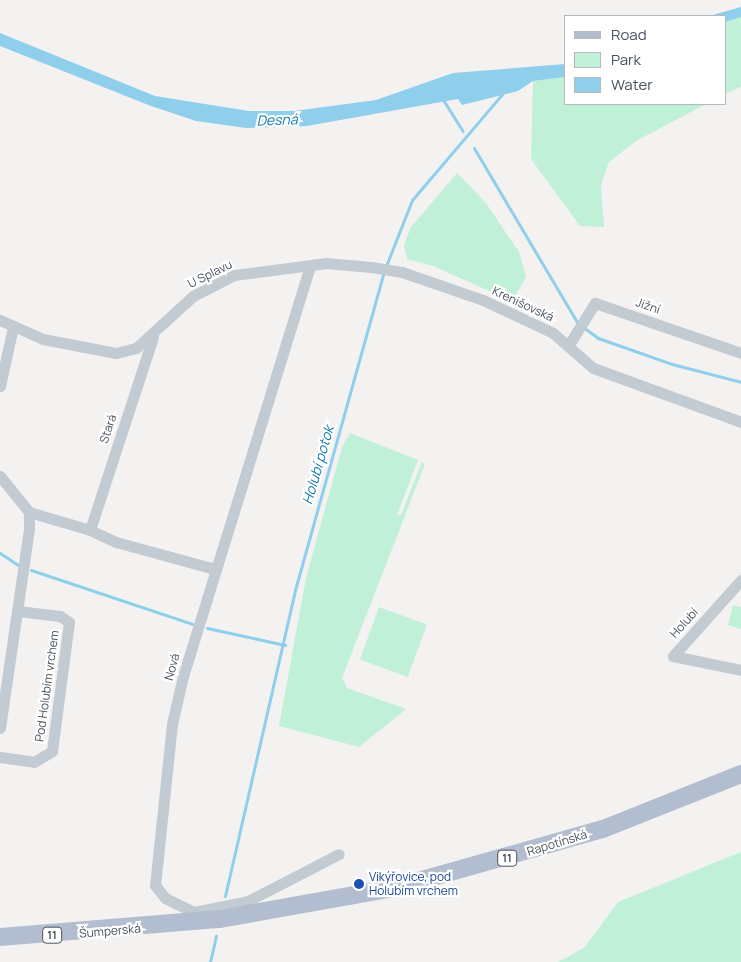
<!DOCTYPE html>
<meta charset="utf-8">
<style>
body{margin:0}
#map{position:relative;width:741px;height:962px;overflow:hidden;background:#f3f2f1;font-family:Manrope,sans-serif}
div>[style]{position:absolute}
.green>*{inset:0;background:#c1f0d8;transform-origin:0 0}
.water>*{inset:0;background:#8fcfec}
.stream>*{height:3px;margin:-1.5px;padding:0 1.5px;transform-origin:1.5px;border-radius:1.5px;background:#8fcfec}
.minor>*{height:11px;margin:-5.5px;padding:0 5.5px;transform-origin:5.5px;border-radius:5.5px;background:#c2cad2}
.primary>*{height:18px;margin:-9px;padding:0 9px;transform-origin:9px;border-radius:9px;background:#b2bdcf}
.dots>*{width:14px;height:14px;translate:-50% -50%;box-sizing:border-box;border:2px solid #fff;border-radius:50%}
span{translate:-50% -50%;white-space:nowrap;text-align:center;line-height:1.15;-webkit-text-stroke:4.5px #fff;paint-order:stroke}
.shield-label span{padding:1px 4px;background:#fff;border:1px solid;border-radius:4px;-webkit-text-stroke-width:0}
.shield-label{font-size:11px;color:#49525f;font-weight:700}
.street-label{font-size:12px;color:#49525f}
.transit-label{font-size:12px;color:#164399}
.left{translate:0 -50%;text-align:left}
.water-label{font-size:14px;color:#0e7bad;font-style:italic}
.legend{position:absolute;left:564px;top:15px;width:162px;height:90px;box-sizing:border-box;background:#fff;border:1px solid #b6babf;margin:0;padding:6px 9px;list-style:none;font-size:15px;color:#49525f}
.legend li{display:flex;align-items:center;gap:10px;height:25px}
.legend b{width:25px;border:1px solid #b6babf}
</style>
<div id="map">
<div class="green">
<div style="clip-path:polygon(741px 17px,741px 87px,725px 94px,725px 22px)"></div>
<div style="clip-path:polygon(565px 77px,565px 104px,706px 104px,636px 141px,609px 162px,601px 185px,604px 227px,580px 226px,531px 159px,533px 81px)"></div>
<div style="clip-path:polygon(457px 173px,486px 203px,519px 252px,526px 277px,515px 296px,505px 298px,433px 266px,407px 259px,404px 245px,411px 227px)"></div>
<div style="clip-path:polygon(350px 433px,418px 460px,397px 515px,401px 515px,422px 462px,425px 464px,342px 678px,347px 688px,406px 709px,359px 747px,279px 726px,306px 578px,342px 447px)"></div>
<div style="clip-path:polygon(733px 605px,741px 607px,741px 629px,728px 625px)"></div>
<div style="left:379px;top:607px;width:51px;height:56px;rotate:20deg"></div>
<div style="clip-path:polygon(741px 852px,741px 962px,558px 962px,584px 948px,618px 902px)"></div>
</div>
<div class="water">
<div style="clip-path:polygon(741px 7px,741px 17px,725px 22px,725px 16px,709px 16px)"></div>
<div style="clip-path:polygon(0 33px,155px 96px,249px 111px,294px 111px,376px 100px,453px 73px,565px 64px,565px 77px,533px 81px,518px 91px,462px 105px,458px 99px,307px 126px,246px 128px,196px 121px,151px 106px,0 46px)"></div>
</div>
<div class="stream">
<div style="left:442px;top:98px;width:39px;rotate:58deg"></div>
<div style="left:474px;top:148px;width:204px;rotate:59.4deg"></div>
<div style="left:386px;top:266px;width:71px;rotate:-68.5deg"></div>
<div style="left:412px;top:200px;width:140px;rotate:-49.6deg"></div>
<div style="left:583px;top:327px;width:19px;rotate:36deg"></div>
<div style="left:598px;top:338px;width:78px;rotate:19.4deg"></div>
<div style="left:672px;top:364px;width:71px;rotate:14.6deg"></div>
<div style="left:0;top:553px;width:23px;rotate:34deg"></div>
<div style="left:31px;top:570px;width:170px;rotate:18.5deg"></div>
<div style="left:207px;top:628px;width:80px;rotate:12.3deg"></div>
<div style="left:225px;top:896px;width:314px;rotate:-77.1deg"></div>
<div style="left:295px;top:590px;width:330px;rotate:-74.4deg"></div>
<div style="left:210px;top:962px;width:27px;rotate:-77deg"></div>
</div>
<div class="minor">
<div style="left:310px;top:266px;width:429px;rotate:107.2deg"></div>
<div style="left:183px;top:676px;width:49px;rotate:102.9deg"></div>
<div style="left:172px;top:724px;width:162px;rotate:96deg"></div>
<div style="left:155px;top:885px;width:16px;rotate:52deg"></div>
<div style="left:165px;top:898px;width:32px;rotate:26deg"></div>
<div style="left:194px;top:912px;width:55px;rotate:-11.5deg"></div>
<div style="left:248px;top:901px;width:102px;rotate:-27.3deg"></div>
<div style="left:0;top:320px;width:47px;rotate:23.8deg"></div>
<div style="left:43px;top:339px;width:74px;rotate:10.9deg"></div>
<div style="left:116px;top:353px;width:21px;rotate:-14deg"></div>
<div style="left:136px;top:348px;width:77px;rotate:-42.4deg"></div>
<div style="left:193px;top:296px;width:46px;rotate:-27.1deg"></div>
<div style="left:234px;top:275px;width:93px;rotate:-7.4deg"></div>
<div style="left:326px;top:263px;width:45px;rotate:5.1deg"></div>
<div style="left:371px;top:267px;width:31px;rotate:9deg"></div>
<div style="left:402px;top:272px;width:86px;rotate:19.1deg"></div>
<div style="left:483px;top:300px;width:77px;rotate:25.2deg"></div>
<div style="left:553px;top:333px;width:53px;rotate:41.2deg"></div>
<div style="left:593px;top:368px;width:158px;rotate:20deg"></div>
<div style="left:153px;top:337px;width:203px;rotate:108.1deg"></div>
<div style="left:90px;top:530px;width:29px;rotate:25deg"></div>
<div style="left:116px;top:542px;width:103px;rotate:15.3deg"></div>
<div style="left:568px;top:346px;width:51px;rotate:-57.9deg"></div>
<div style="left:595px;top:303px;width:154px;rotate:18.9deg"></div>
<div style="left:0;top:386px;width:60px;rotate:-77.6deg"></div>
<div style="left:0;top:476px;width:46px;rotate:51.1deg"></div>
<div style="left:29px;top:512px;width:17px;rotate:90deg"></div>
<div style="left:29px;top:529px;width:201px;rotate:98.3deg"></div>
<div style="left:29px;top:512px;width:64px;rotate:16.4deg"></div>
<div style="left:741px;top:580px;width:102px;rotate:131.8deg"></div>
<div style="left:673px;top:656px;width:69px;rotate:11.6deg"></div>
<div style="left:0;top:757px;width:34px;rotate:8deg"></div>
<div style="left:34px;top:762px;width:21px;rotate:-31deg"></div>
<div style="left:52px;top:751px;width:130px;rotate:-82.5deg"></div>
<div style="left:69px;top:622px;width:11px;rotate:-146deg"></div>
<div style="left:60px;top:616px;width:43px;rotate:-173.4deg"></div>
</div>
<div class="primary">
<div style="left:0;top:937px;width:221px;rotate:-4.7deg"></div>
<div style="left:220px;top:919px;width:177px;rotate:-10.1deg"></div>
<div style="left:394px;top:888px;width:217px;rotate:-15.8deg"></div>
<div style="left:603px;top:829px;width:149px;rotate:-21.7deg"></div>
</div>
<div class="dots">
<div style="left:359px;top:884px;background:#1a4fb4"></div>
</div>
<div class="shield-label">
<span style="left:507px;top:858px">11</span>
<span style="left:52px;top:935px">11</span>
</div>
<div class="street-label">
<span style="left:210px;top:274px;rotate:-26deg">U Splavu</span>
<span style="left:523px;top:304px;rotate:25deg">Krenišovská</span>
<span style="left:648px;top:306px;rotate:19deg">Jižní</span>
<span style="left:108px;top:429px;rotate:-72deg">Stará</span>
<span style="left:684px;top:623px;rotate:-48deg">Holubí</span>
<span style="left:172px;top:667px;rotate:-75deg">Nová</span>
<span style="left:47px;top:686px;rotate:-82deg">Pod Holubím vrchem</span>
<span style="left:557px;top:843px;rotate:-17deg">Rapotínská</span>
<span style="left:110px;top:931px;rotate:-5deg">Šumperská</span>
</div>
<div class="transit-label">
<span class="left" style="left:369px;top:884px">Vikýřovice, pod<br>Holubím vrchem</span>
</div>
<div class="water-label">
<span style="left:277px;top:120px;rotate:-2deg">Desná</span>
<span style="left:318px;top:465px;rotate:-74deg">Holubí potok</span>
</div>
<ul class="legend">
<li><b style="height:6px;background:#b2bdcf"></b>Road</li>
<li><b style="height:14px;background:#c1f0d8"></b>Park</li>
<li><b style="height:14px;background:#8fcfec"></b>Water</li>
</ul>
</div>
